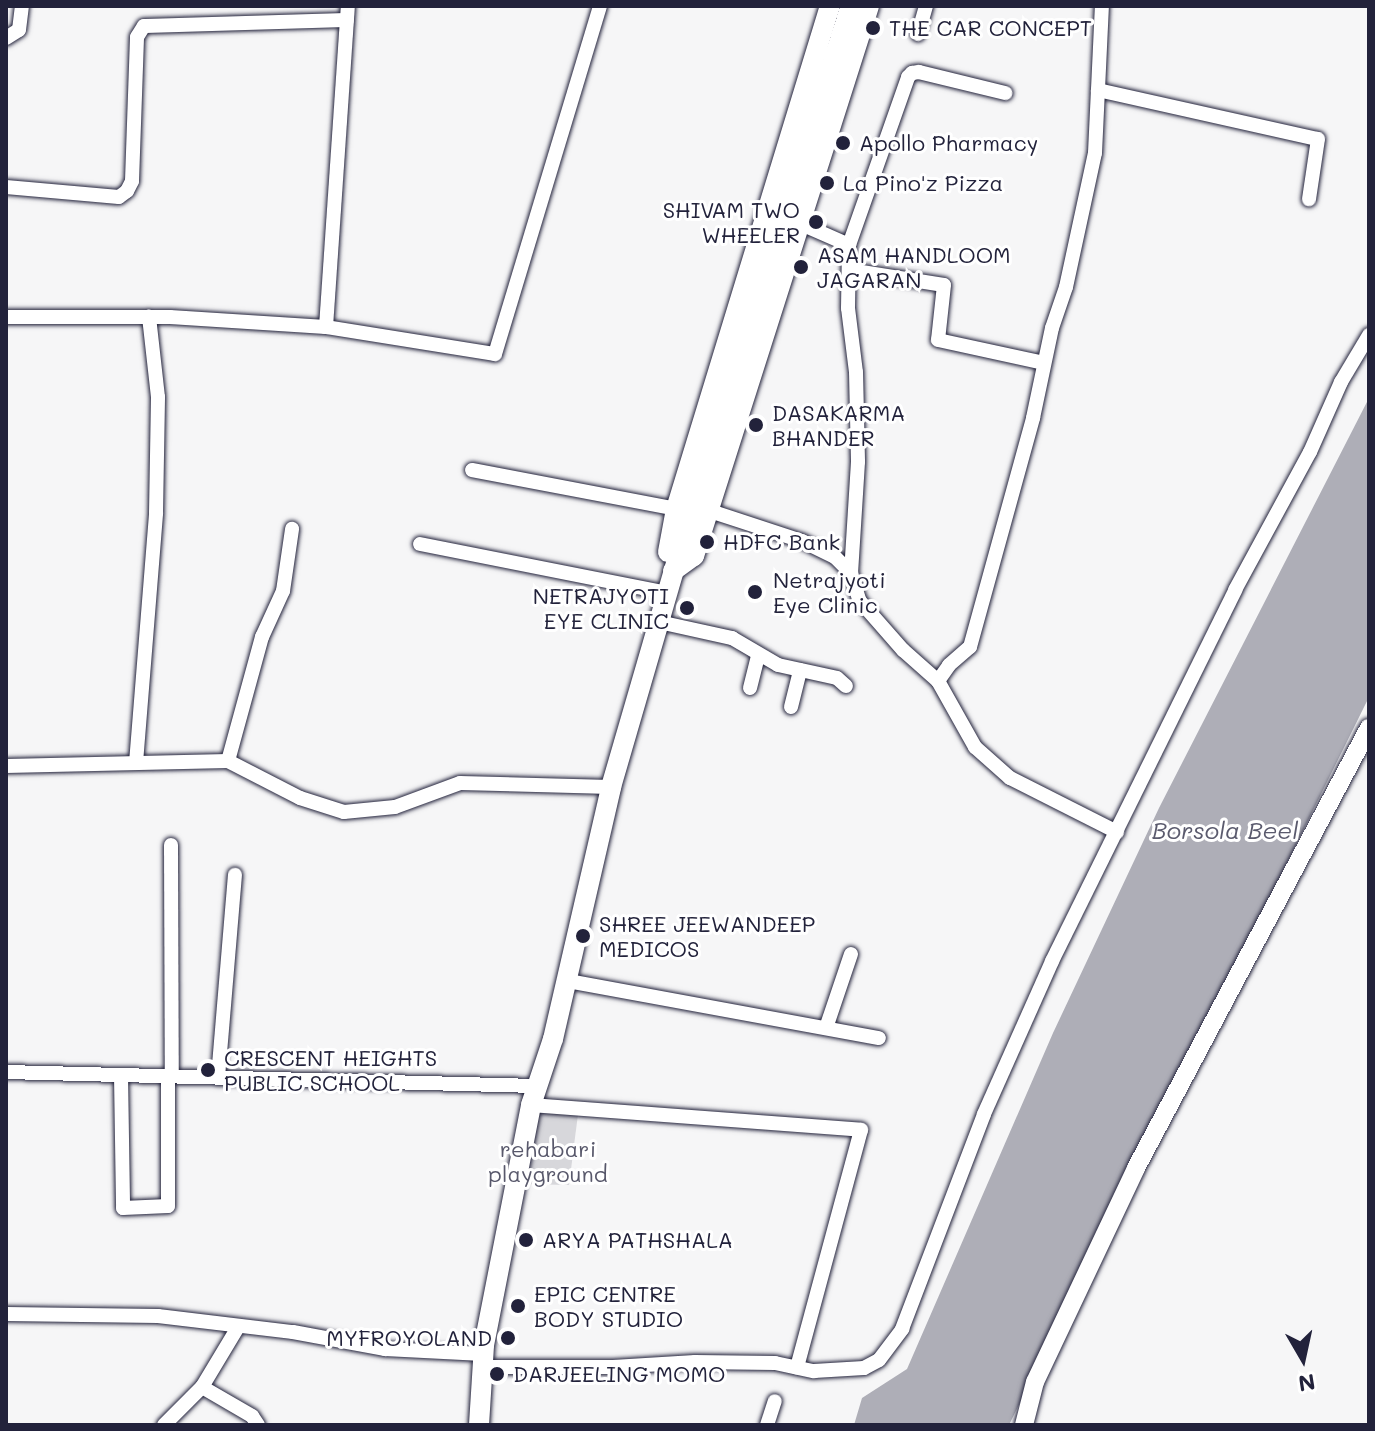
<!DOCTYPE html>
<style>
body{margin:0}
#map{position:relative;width:1375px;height:1431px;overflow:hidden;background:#f6f6f7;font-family:Mali,sans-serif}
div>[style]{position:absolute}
.green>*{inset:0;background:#d7d7db}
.water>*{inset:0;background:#aeaeb7}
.roads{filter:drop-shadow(0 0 2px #22223b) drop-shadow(0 0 2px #22223b)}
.street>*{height:14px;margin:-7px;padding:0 7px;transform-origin:7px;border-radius:7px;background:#fff}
.secondary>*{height:18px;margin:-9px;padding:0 9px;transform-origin:9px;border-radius:9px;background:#fff}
.primary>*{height:20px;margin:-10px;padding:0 10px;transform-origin:10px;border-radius:10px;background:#fff}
.dots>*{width:22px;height:22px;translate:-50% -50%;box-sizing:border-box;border:4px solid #fff;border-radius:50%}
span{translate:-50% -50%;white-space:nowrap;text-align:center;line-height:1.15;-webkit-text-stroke:6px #fff;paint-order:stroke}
.poi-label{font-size:22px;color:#22223b}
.left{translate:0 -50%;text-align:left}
.right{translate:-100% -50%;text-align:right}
.park-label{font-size:22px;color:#58586b}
.water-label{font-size:24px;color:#5a5a6d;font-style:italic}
.frame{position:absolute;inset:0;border:8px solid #22223b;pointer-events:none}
.north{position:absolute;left:1263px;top:1319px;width:80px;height:80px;-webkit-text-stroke:6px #fff;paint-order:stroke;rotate:171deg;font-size:22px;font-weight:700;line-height:32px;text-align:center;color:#22223b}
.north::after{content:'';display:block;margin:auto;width:28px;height:36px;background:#22223b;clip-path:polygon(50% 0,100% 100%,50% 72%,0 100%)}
</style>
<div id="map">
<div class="green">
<div style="clip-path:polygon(534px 1111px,578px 1114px,569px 1185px,521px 1184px)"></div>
</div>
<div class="water">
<div style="clip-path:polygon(1369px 398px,1369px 697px,1009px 1425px,854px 1425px,862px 1398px,907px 1369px,1053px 1033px,1159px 808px)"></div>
</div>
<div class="roads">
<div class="street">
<div style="left:918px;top:34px;width:29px;rotate:-74deg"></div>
<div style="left:6px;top:38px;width:15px;rotate:-32deg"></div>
<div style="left:19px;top:30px;width:24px;rotate:-83deg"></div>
<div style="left:1098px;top:90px;width:225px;rotate:12.6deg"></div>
<div style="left:1318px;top:139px;width:61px;rotate:98.5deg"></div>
<div style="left:6px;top:187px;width:113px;rotate:5.1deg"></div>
<div style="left:119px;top:197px;width:10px;rotate:-37deg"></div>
<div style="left:127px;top:191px;width:11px;rotate:-63deg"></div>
<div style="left:132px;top:181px;width:144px;rotate:-88deg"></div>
<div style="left:137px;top:37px;width:13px;rotate:-58deg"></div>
<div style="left:144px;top:26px;width:203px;rotate:-1.7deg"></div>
<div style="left:799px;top:223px;width:55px;rotate:23.7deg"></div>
<div style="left:849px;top:245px;width:178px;rotate:-70.6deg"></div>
<div style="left:908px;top:77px;width:6px;rotate:-45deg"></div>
<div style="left:912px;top:73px;width:7px;rotate:-8deg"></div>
<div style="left:919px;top:72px;width:89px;rotate:13.7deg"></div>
<div style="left:849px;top:245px;width:63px;rotate:90.9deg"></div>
<div style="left:848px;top:308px;width:64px;rotate:82.9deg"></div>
<div style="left:856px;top:372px;width:90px;rotate:88.7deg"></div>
<div style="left:858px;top:462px;width:111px;rotate:93.6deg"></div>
<div style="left:849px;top:270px;width:96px;rotate:9deg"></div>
<div style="left:944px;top:285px;width:55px;rotate:96.2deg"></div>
<div style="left:938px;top:340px;width:108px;rotate:12.2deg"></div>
<div style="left:6px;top:317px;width:164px"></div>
<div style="left:170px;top:317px;width:156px;rotate:3.7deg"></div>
<div style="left:326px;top:327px;width:322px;rotate:-86.1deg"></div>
<div style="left:326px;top:327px;width:171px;rotate:9.1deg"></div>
<div style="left:495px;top:354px;width:363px;rotate:-73.2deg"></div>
<div style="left:472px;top:470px;width:208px;rotate:10.8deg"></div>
<div style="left:707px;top:510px;width:100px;rotate:18.1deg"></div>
<div style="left:802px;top:541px;width:37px;rotate:26deg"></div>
<div style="left:835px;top:557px;width:23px;rotate:45deg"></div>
<div style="left:851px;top:573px;width:28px;rotate:73deg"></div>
<div style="left:859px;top:600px;width:67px;rotate:48.7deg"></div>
<div style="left:903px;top:650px;width:47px;rotate:41.5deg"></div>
<div style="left:938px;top:681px;width:19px;rotate:-55deg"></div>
<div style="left:949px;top:665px;width:28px;rotate:-41deg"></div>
<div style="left:970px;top:647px;width:238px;rotate:-74.6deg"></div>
<div style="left:1033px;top:418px;width:92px;rotate:-78.1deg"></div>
<div style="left:1052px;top:328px;width:43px;rotate:-71.1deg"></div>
<div style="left:1066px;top:287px;width:137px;rotate:-77.8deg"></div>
<div style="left:1095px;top:153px;width:147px;rotate:-87.3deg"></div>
<div style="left:420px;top:544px;width:253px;rotate:11.2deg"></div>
<div style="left:659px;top:622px;width:75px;rotate:12.4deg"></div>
<div style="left:732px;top:638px;width:53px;rotate:30.4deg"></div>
<div style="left:778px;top:665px;width:60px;rotate:12.4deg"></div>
<div style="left:837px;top:678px;width:12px;rotate:42deg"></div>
<div style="left:938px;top:681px;width:76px;rotate:60.7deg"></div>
<div style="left:975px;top:747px;width:47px;rotate:41.5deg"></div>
<div style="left:1010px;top:778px;width:120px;rotate:26.8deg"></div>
<div style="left:750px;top:688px;width:33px;rotate:-76deg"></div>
<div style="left:791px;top:707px;width:38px;rotate:-76deg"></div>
<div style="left:228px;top:761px;width:129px;rotate:-74.7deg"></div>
<div style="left:262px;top:637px;width:51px;rotate:-65.5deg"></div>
<div style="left:283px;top:591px;width:63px;rotate:-81.7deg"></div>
<div style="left:136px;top:763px;width:251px;rotate:-85.4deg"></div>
<div style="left:156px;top:513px;width:116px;rotate:-89deg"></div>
<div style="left:158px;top:397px;width:81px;rotate:-96.4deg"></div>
<div style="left:6px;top:766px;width:222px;rotate:-1.3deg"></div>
<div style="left:228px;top:761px;width:81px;rotate:27.2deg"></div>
<div style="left:300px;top:798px;width:46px;rotate:17.7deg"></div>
<div style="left:344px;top:812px;width:51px;rotate:-5.6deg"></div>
<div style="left:395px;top:807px;width:69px;rotate:-20.3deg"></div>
<div style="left:460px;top:783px;width:151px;rotate:1.5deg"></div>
<div style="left:171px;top:845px;width:231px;rotate:89.8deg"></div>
<div style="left:568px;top:981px;width:316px;rotate:10.4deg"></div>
<div style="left:826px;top:1028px;width:78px;rotate:-71.3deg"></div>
<div style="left:6px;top:1072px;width:531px;rotate:1.51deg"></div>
<div style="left:121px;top:1075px;width:133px;rotate:89.1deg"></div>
<div style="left:123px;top:1208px;width:45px;rotate:-2.5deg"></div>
<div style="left:168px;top:1206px;width:130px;rotate:-90deg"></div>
<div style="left:218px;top:1077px;width:203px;rotate:-85.2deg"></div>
<div style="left:531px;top:1105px;width:331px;rotate:4.3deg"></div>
<div style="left:861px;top:1130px;width:246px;rotate:105.1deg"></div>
<div style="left:6px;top:1314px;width:152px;rotate:0.8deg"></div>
<div style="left:158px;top:1316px;width:136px;rotate:6.8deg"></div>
<div style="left:293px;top:1332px;width:94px;rotate:10.5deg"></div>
<div style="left:385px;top:1349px;width:98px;rotate:2.9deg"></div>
<div style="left:482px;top:1367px;width:131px"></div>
<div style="left:613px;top:1367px;width:82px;rotate:-3.5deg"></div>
<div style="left:695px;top:1362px;width:80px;rotate:0.7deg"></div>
<div style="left:775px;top:1363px;width:40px;rotate:12deg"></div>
<div style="left:814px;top:1371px;width:50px;rotate:-3.4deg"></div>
<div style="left:864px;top:1368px;width:17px;rotate:-28deg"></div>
<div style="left:879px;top:1360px;width:39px;rotate:-53deg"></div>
<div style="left:902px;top:1329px;width:230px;rotate:-69.1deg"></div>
<div style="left:984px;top:1114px;width:167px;rotate:-66deg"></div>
<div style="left:1052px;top:961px;width:414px;rotate:-63.7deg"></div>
<div style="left:1235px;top:590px;width:157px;rotate:-61.5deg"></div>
<div style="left:1310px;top:452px;width:77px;rotate:-66.1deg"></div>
<div style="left:1341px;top:382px;width:55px;rotate:-59.2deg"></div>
<div style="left:202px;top:1387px;width:58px;rotate:30.1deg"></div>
<div style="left:252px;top:1416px;width:11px;rotate:56deg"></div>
<div style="left:164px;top:1425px;width:54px;rotate:-45deg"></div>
<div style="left:202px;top:1387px;width:70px;rotate:-59deg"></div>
<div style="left:767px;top:1425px;width:25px;rotate:-72deg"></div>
</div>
<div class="secondary">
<div style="left:1024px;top:1425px;width:44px;rotate:-75.7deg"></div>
<div style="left:1035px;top:1382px;width:237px;rotate:-64.7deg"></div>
<div style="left:1136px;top:1168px;width:498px;rotate:-62.1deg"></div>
</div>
<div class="primary">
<div style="left:668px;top:552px;width:44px;rotate:-79.5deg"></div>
<div style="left:676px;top:509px;width:526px;rotate:-72.98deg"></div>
<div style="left:673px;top:571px;width:26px;rotate:-36deg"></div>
<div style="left:694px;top:556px;width:577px;rotate:-72.35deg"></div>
<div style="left:479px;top:1425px;width:80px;rotate:-86.4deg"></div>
<div style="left:484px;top:1345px;width:245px;rotate:-78.9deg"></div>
<div style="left:531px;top:1105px;width:70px;rotate:-71.6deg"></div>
<div style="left:553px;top:1039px;width:259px;rotate:-77deg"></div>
<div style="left:611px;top:787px;width:287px;rotate:-73.8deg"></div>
<div style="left:691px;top:511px;width:530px;rotate:-72.42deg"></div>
</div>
</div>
<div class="dots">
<div style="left:873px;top:28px;background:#22223b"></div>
<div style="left:843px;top:143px;background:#22223b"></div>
<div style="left:827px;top:183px;background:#22223b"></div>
<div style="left:816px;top:222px;background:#22223b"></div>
<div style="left:801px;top:267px;background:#22223b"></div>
<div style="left:756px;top:425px;background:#22223b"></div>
<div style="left:707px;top:542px;background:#22223b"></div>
<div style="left:755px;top:592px;background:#22223b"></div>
<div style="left:687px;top:608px;background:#22223b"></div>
<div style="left:583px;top:936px;background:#22223b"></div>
<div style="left:208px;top:1070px;background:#22223b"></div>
<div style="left:526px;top:1240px;background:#22223b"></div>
<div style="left:518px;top:1306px;background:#22223b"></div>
<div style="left:508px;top:1338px;background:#22223b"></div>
<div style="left:497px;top:1374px;background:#22223b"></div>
</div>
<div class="poi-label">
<span class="left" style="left:889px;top:28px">THE CAR CONCEPT</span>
<span class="left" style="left:859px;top:143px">Apollo Pharmacy</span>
<span class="left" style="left:843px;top:183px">La Pino'z Pizza</span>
<span class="right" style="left:800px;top:222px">SHIVAM TWO<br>WHEELER</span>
<span class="left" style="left:817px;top:267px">ASAM HANDLOOM<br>JAGARAN</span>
<span class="left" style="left:772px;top:425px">DASAKARMA<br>BHANDER</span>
<span class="left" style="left:723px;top:542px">HDFC Bank</span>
<span class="left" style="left:773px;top:592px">Netrajyoti<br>Eye Clinic</span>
<span class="right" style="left:669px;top:608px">NETRAJYOTI<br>EYE CLINIC</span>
<span class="left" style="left:599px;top:936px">SHREE JEEWANDEEP<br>MEDICOS</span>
<span class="left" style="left:224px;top:1070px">CRESCENT HEIGHTS<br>PUBLIC SCHOOL</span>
<span class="left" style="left:542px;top:1240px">ARYA PATHSHALA</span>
<span class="left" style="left:534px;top:1306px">EPIC CENTRE<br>BODY STUDIO</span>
<span class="right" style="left:492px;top:1338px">MYFROYOLAND</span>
<span class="left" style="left:513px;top:1374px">DARJEELING MOMO</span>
</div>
<div class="park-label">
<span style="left:548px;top:1161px">rehabari<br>playground</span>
</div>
<div class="water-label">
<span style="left:1225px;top:830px">Borsola Beel</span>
</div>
<div class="frame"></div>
<div class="north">N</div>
</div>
